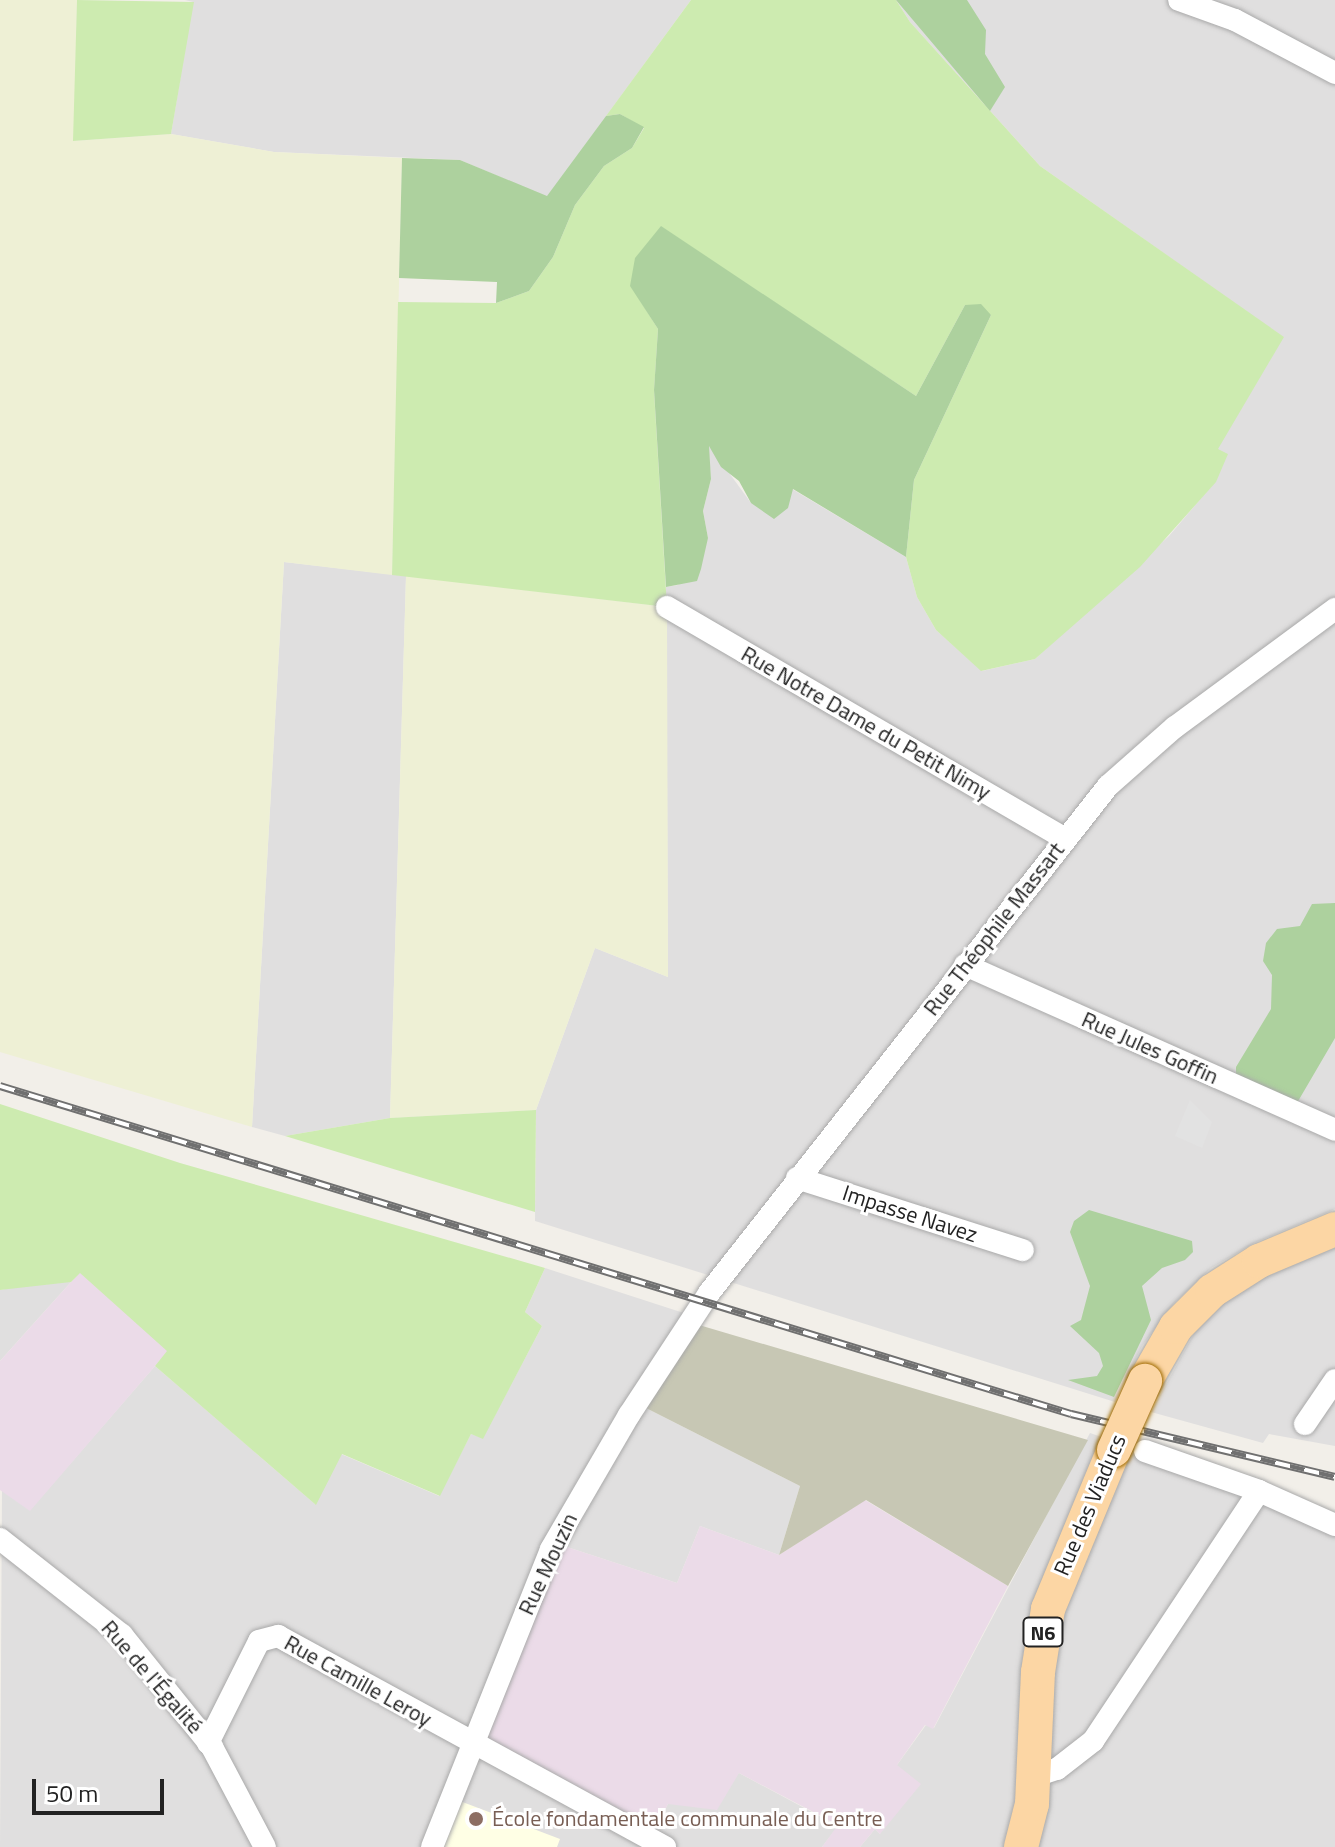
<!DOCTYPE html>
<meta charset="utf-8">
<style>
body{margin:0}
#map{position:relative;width:1335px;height:1847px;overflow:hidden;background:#f2efe9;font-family:"Titillium Web",sans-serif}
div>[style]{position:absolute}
.residential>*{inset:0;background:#e0dfdf}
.industrial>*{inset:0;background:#ebdbe8}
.education>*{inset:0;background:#ffffe5}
.construction>*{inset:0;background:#c7c7b4}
.farmland>*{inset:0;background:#eef0d5}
.grass>*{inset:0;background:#cdebb0}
.forest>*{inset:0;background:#add19e}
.parking>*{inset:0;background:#e2e2e2}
.roads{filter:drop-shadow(0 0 2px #a9a9a9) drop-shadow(0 0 2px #a9a9a9)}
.minor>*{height:22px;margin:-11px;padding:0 11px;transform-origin:11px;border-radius:11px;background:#fff}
.primary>*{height:34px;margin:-17px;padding:0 17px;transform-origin:17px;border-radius:17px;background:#fcd6a4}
.rail>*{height:8px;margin-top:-4px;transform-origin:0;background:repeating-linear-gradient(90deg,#fff 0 15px,#707070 0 30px);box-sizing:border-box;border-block:2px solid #707070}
.bridges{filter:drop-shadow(0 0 2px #a06b00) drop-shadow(0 0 2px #a06b00)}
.primary-bridge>*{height:34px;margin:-17px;padding:0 17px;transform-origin:17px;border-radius:17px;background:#fcd6a4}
.dots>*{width:22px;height:22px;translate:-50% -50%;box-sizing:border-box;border:4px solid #fff;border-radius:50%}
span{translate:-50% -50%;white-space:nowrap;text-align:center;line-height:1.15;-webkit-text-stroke:6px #fff;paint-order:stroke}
.shield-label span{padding:2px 6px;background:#fff;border:2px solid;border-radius:6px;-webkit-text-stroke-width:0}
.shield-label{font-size:20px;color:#222;font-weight:700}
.street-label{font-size:22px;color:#222}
.education-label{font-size:22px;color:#785e54}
.left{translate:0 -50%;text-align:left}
.scale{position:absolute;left:32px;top:1779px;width:132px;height:36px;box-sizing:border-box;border:4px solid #222;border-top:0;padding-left:10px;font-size:24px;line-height:28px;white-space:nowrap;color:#222;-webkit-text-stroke:6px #fff;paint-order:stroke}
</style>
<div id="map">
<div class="residential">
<div style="clip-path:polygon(185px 0,691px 0,547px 197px,460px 160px,274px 152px,171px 134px,193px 2px)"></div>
<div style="clip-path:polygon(896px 0,1335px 0,1335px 1209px,1254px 1243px,1211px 1268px,1174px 1303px,1142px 1346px,1115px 1402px,535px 1221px,536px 1110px,595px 948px,668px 977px,666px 587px,678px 585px,708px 538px,703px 511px,711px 479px,708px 444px,751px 503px,792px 489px,906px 557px,917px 597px,936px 630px,982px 671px,1035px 659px,1169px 536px,1215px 482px,1217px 449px,1283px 337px,1040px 166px,910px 22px)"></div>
<div style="clip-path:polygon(284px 562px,406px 576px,390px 1118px,285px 1136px,252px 1127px)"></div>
<div style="clip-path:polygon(1335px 1247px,1335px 1446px,1269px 1434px,1263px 1443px,1151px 1412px,1197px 1328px,1228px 1299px,1256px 1280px)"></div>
<div style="clip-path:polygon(545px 1268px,693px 1316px,644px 1407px,800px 1486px,779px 1555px,700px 1526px,677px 1583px,564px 1546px,486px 1739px,654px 1830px,668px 1804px,739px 1773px,838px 1826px,822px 1847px,0 1847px,2px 1488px,30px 1510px,155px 1366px,315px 1504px,341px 1454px,439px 1496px,471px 1434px,483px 1438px,542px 1326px,525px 1312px)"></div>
<div style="clip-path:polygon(65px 1279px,71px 1282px,0 1361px,0 1290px)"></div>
<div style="clip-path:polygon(1090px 1433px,1259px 1491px,1335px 1525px,1335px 1847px,860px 1847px,875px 1829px,880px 1834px,897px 1765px,926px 1725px,934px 1728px)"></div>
</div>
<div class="industrial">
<div style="clip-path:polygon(80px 1272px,168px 1351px,30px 1511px,0 1490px,0 1361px)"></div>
<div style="clip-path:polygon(865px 1500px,1008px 1586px,933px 1729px,925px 1725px,897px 1765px,921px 1784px,880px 1834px,875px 1829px,860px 1847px,822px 1847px,838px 1825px,739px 1773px,717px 1810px,668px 1804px,654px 1830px,486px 1739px,564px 1546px,677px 1583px,700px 1526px,779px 1555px)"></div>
</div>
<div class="education">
<div style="clip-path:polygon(452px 1798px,560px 1839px,557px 1847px,432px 1847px)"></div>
</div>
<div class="construction">
<div style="clip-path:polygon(699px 1325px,1088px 1440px,1008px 1586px,866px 1500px,779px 1555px,800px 1486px,644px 1407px)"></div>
</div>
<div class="farmland">
<div style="clip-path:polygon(0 0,77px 0,74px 141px,171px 134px,274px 152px,402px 158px,392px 575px,284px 562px,252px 1127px,0 1052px)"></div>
<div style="clip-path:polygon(406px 576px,667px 607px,668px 977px,595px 948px,536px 1110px,390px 1118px)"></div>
</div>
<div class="grass">
<div style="clip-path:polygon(77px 0,194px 2px,171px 134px,73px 141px)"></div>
<div style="clip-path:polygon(691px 0,896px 0,910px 22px,1040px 166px,1284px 337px,1218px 449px,1228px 454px,1216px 482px,1140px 567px,1035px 659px,981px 671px,936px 630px,917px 597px,906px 557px,914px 480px,991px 315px,965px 305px,916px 396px,661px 227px,631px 286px,658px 329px,654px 391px,667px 607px,392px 575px,398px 302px,496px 303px,529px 291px,553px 257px,575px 205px,604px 166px,632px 148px,644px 128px,620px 114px,606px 116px)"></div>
<div style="clip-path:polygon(0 1104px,180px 1163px,545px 1268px,525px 1312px,542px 1326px,483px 1439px,471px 1434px,440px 1496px,342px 1454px,316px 1505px,155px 1366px,167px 1351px,80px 1273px,71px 1282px,0 1290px)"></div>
<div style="clip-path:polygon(536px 1110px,535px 1212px,285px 1136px,390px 1118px)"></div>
</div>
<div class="forest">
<div style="clip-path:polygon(896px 0,967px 0,986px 30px,985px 54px,1005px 87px,990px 111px)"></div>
<div style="clip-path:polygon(620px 114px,644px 127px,632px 148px,604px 166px,575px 205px,553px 257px,529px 291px,496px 303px,497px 282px,399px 278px,402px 158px,460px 160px,547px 196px,606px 116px)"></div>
<div style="clip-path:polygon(661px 226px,916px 396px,965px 305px,981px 304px,991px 315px,914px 480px,906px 557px,793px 489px,788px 508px,774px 519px,751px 503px,739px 481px,721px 467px,709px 446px,711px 479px,703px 511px,708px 538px,701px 569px,697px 581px,666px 587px,654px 390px,658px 329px,630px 286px,635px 258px)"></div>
<div style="clip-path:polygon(1335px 903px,1335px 1038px,1297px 1103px,1236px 1074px,1236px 1067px,1271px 1009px,1272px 975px,1263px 961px,1266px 943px,1277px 929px,1300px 926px,1312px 904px)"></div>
<div style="clip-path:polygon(1089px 1210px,1192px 1241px,1193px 1252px,1185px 1260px,1162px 1268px,1142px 1286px,1151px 1320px,1114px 1397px,1068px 1380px,1097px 1376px,1103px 1366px,1099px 1353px,1070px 1326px,1081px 1320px,1090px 1286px,1070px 1232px,1074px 1221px)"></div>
</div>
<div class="parking">
<div style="clip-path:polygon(1190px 1100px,1212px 1122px,1202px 1148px,1175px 1136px)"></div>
</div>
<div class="roads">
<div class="minor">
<div style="left:1179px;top:0;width:59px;rotate:19.7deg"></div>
<div style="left:1235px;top:20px;width:113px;rotate:27.9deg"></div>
<div style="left:667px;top:607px;width:461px;rotate:30.2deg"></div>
<div style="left:965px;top:965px;width:405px;rotate:24deg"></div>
<div style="left:797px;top:1178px;width:237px;rotate:17.7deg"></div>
<div style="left:1305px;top:1424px;width:53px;rotate:-55.7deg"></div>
<div style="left:1145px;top:1451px;width:121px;rotate:19.3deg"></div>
<div style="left:1259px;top:1491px;width:83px;rotate:24.1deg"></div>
<div style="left:0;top:1539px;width:155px;rotate:38.2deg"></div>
<div style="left:122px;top:1635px;width:144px;rotate:51.2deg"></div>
<div style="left:212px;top:1747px;width:113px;rotate:62.1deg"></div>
<div style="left:208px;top:1743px;width:114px;rotate:-63.4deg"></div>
<div style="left:259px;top:1641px;width:20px;rotate:-15deg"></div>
<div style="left:278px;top:1636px;width:441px;rotate:28.6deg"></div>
<div style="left:1035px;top:1776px;width:23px;rotate:-18deg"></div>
<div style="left:1057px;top:1769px;width:46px;rotate:-37.9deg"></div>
<div style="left:1093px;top:1741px;width:300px;rotate:-56.4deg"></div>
<div style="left:432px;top:1847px;width:321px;rotate:-68.2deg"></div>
<div style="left:551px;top:1549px;width:155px;rotate:-59.8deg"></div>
<div style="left:629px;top:1415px;width:146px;rotate:-56.7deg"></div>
<div style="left:709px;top:1293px;width:645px;rotate:-51.8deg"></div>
<div style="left:1108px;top:786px;width:89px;rotate:-41.4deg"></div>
<div style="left:1175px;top:727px;width:199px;rotate:-36.4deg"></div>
</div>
<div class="primary">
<div style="left:1145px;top:1381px;width:62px;rotate:-60.1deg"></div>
<div style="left:1176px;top:1327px;width:51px;rotate:-45deg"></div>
<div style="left:1212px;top:1291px;width:56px;rotate:-32.6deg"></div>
<div style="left:1259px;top:1261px;width:82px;rotate:-22.8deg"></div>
<div style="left:1021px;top:1847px;width:44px;rotate:-75.7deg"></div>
<div style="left:1032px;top:1804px;width:132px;rotate:-87.4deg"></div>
<div style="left:1038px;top:1672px;width:64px;rotate:-81deg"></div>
<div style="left:1048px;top:1609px;width:172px;rotate:-67.5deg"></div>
</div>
</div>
<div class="rail">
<div style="left:0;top:1086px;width:1120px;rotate:17.03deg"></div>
<div style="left:1071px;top:1414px;width:271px;rotate:13.4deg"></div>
</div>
<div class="bridges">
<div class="primary-bridge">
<div style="left:1114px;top:1450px;width:76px;rotate:-65.8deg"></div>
</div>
</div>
<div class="dots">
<div style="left:476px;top:1819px;background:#8d6e63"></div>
</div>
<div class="shield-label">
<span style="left:1043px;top:1632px">N6</span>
</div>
<div class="street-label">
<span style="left:866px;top:723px;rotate:30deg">Rue Notre Dame du Petit Nimy</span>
<span style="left:994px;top:929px;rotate:-52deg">Rue Théophile Massart</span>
<span style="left:1150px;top:1048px;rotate:24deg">Rue Jules Goffin</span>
<span style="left:910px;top:1214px;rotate:18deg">Impasse Navez</span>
<span style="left:1090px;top:1505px;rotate:-67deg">Rue des Viaducs</span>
<span style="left:548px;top:1564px;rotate:-65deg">Rue Mouzin</span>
<span style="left:152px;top:1677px;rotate:49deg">Rue de l'Égalité</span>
<span style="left:358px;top:1681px;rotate:29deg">Rue Camille Leroy</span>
</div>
<div class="education-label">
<span class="left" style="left:492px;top:1819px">École fondamentale communale du Centre</span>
</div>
<div class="scale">50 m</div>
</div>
